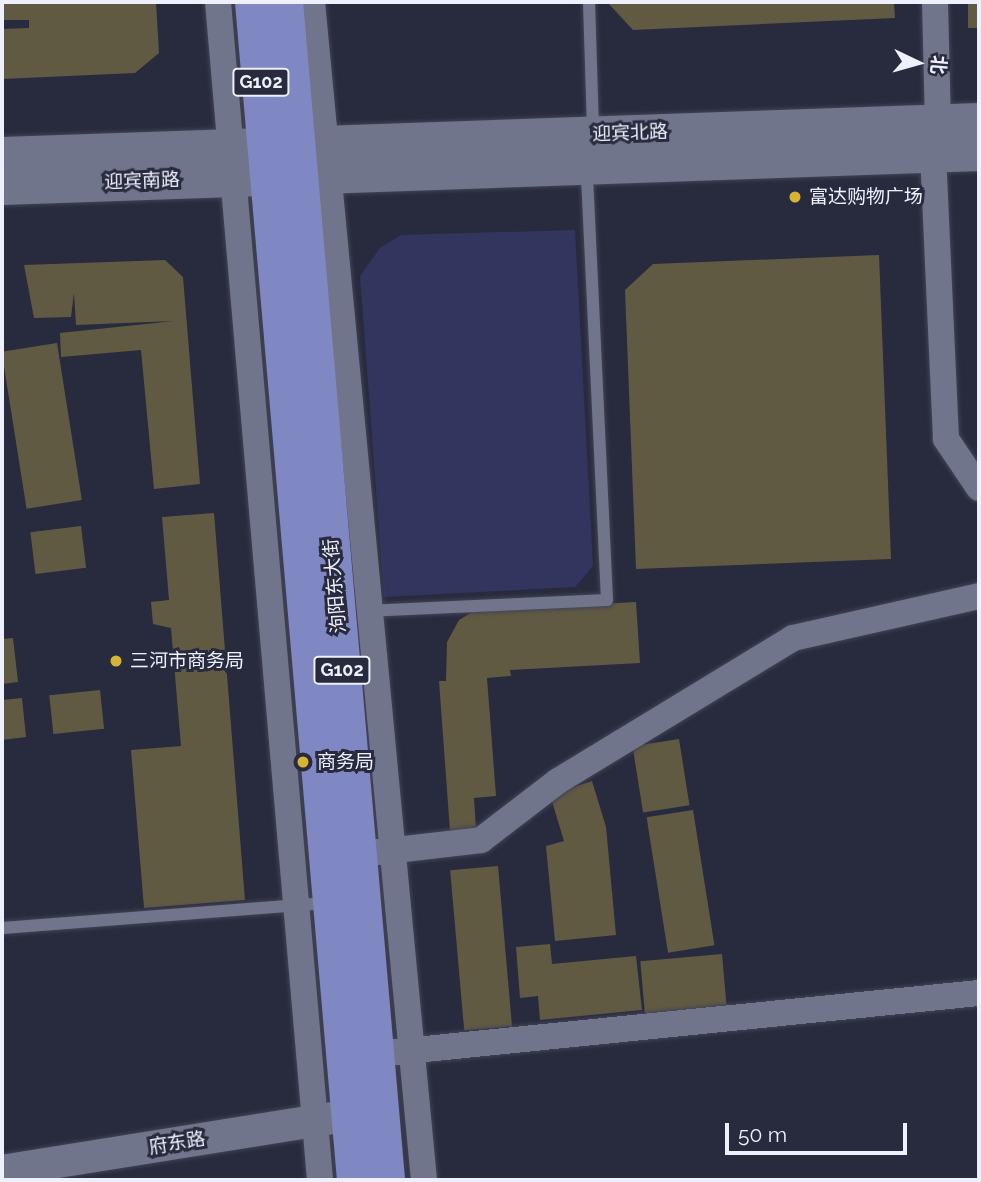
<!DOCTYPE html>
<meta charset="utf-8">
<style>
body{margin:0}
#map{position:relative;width:981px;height:1182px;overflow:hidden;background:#282a3e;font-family:Raleway,"Noto Sans SC",sans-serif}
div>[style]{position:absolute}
.green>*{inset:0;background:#32365f}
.building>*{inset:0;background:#615a43;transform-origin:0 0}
.roads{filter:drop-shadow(0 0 2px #424454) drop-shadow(0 0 2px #424454)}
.service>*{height:12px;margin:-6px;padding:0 6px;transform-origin:6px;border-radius:6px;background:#71758b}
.minor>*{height:26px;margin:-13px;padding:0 13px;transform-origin:13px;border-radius:13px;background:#71758b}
.tertiary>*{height:32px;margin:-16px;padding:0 16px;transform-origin:16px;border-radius:16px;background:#71758b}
.secondary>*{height:37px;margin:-18.5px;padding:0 18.5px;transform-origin:18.5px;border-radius:18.5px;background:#71758b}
.trunk>*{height:38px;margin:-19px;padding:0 19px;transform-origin:19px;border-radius:19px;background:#8088c4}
.dots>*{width:19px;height:19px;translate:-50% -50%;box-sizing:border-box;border:4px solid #282a3e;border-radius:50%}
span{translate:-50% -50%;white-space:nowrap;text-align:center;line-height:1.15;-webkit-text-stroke:6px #282a3e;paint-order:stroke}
.shield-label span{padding:2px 5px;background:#282a3e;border:2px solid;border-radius:5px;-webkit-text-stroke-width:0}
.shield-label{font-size:18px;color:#eef0fd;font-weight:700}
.street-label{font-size:19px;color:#eef0fd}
.poi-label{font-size:19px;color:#eef0fd}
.left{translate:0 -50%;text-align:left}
.frame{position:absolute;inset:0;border:4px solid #eef0fd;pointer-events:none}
.north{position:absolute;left:883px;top:28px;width:70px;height:70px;-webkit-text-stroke:5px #282a3e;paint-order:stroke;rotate:95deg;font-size:19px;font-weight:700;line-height:28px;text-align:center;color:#eef0fd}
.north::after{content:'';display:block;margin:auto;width:24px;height:32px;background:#eef0fd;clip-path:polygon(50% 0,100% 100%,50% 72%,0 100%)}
.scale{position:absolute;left:725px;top:1123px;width:182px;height:32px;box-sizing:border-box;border:4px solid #eef0fd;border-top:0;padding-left:9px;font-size:21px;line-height:24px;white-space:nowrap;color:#eef0fd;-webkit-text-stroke:5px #282a3e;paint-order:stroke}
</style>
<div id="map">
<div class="green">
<div style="clip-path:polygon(575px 230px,593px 566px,575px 587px,384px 597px,360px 276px,380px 248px,401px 235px)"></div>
</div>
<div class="building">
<div style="clip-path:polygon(2px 2px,156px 2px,159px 53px,135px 73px,2px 79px,2px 29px,29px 28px,29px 20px,2px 20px)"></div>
<div style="clip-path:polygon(607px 2px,894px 2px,895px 18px,633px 30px)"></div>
<div style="left:968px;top:2px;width:11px;height:26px"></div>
<div style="clip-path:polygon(879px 255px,891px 559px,636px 569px,625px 290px,653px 264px)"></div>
<div style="clip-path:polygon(165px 260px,183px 277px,200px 484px,154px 489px,141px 350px,61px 357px,60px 333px,174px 321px,76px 325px,74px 293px,71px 317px,34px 318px,24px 265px)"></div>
<div style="left:57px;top:343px;width:159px;height:56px;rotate:81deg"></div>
<div style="clip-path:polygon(214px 513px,245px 900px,144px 908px,131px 750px,181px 746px,171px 628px,153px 624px,151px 602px,169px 600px,162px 517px)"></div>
<div style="left:81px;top:526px;width:42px;height:51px;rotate:83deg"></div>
<div style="clip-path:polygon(636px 602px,640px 663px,510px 670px,511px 676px,487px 678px,496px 796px,474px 798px,476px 829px,450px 831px,439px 681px,446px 681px,447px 642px,459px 620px,474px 611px)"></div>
<div style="clip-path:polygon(13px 638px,18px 682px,2px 684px,2px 639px)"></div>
<div style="left:100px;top:690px;width:39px;height:51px;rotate:84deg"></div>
<div style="clip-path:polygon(22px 698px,26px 737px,2px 740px,2px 700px)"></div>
<div style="left:679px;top:739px;width:67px;height:47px;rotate:81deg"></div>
<div style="clip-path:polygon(592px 781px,606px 827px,616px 935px,555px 941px,546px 846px,564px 841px,550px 795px)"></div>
<div style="left:693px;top:810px;width:137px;height:47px;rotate:81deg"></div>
<div style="left:498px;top:866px;width:161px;height:48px;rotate:85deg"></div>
<div style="clip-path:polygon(550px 944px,552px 964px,636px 956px,642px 1010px,540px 1020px,538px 996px,520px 998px,516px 947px)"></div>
<div style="left:722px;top:954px;width:53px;height:82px;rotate:85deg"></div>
</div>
<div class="roads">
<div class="service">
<div style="left:589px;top:2px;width:129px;rotate:88.2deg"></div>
<div style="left:366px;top:611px;width:241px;rotate:-2.6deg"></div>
<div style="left:607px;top:600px;width:430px;rotate:-92.7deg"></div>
<div style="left:2px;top:928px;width:325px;rotate:-4.4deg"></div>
</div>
<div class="minor">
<div style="left:218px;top:2px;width:1182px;rotate:85.05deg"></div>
<div style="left:312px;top:2px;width:1183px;rotate:84.57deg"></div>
<div style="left:935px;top:2px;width:120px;rotate:88.6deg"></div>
<div style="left:933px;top:153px;width:286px;rotate:87.4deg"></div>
<div style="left:946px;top:439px;width:59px;rotate:56deg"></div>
<div style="left:378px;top:852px;width:104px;rotate:-6.6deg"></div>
<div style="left:481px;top:840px;width:97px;rotate:-37.5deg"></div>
<div style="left:558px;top:781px;width:275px;rotate:-31.3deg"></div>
<div style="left:793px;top:638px;width:191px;rotate:-12.7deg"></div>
<div style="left:376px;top:1054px;width:606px;rotate:-5.78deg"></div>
</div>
<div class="tertiary">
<div style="left:2px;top:1171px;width:353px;rotate:-9.1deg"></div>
</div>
<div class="secondary">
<div style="left:2px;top:155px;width:978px;rotate:-1.99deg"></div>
<div style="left:2px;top:186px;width:978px;rotate:-1.99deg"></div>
</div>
<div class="trunk">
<div style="left:254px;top:2px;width:1182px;rotate:85.05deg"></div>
<div style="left:284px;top:2px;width:1182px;rotate:85.05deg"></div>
</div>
</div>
<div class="dots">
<div style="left:795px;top:197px;background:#d8b434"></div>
<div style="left:116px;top:661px;background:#d8b434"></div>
<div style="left:303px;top:762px;background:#d8b434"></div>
</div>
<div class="shield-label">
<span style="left:261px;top:82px">G102</span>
<span style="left:342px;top:670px">G102</span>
</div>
<div class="street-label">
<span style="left:630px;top:133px;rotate:-2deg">迎宾北路</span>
<span style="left:142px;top:181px;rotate:-2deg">迎宾南路</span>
<span style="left:335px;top:586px;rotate:-95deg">泃阳东大街</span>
<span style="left:177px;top:1143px;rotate:-9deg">府东路</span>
</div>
<div class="poi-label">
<span class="left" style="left:809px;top:197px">富达购物广场</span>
<span class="left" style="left:130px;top:661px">三河市商务局</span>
<span class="left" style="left:317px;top:762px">商务局</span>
</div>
<div class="frame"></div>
<div class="north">北</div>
<div class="scale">50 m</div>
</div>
